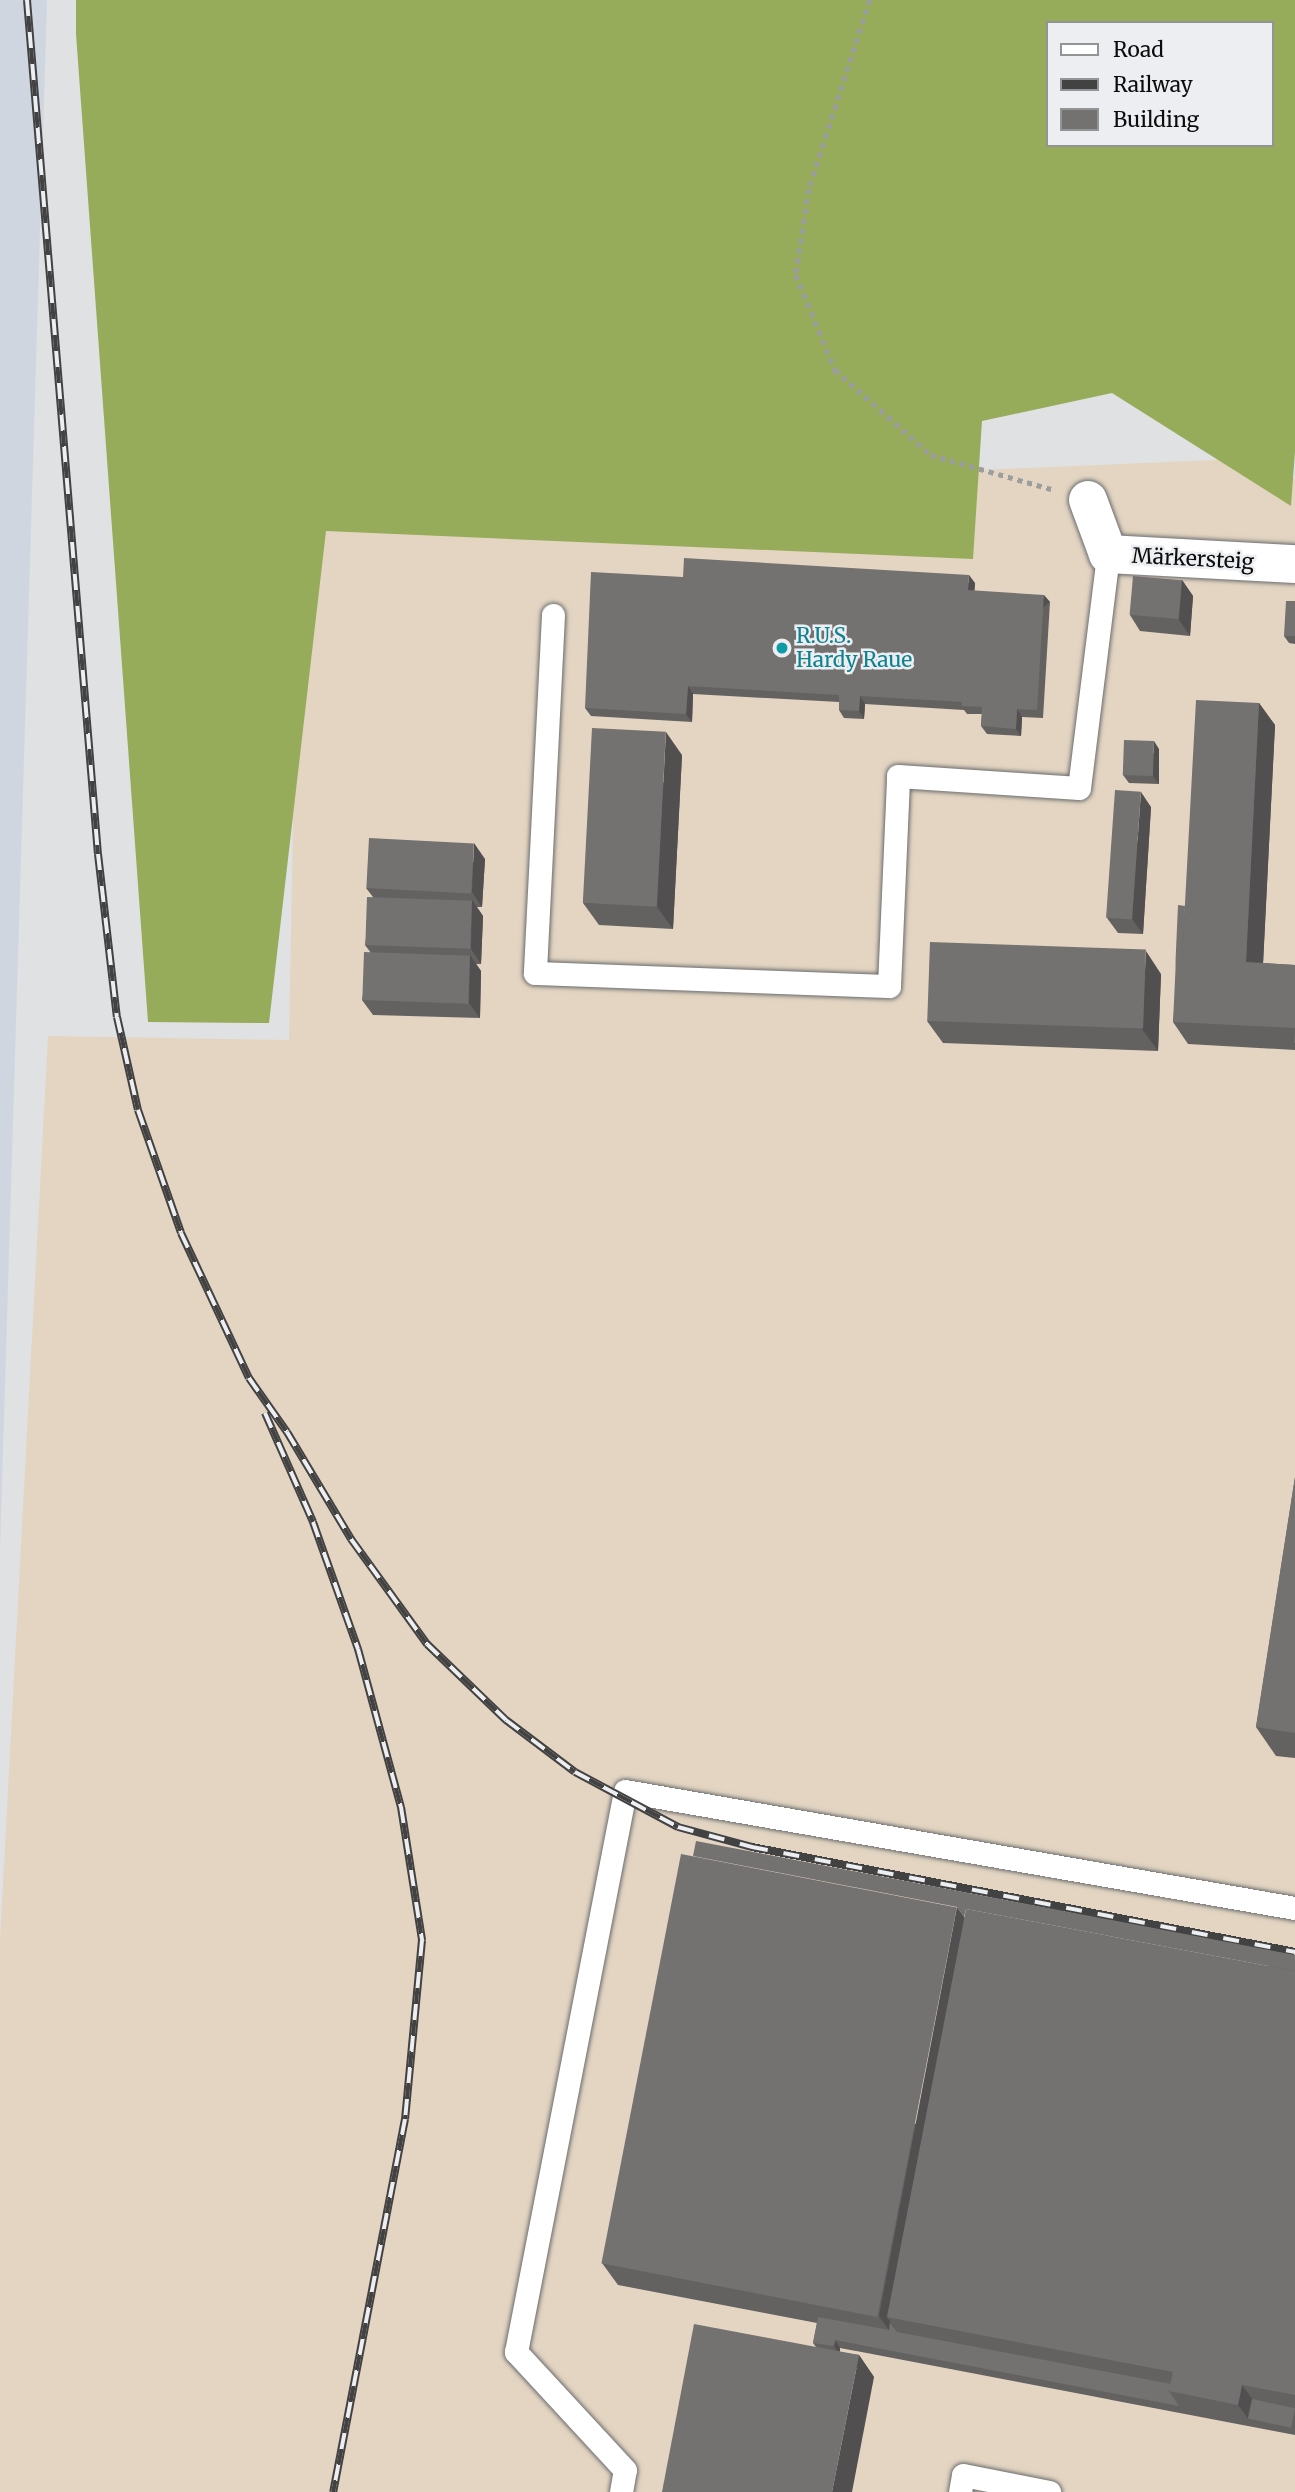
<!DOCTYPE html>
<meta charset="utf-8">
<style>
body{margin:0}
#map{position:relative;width:1295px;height:2492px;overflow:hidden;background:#dfe1e3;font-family:Merriweather,serif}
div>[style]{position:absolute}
.built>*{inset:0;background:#d0d6df}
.industrial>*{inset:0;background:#e3d5c2}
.forest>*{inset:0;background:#96ac5a}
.path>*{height:4.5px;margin-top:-2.25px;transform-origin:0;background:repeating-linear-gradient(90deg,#9c9d9f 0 5px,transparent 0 10px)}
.roads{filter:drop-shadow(0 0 2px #6b6c6e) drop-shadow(0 0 2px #6b6c6e)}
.lane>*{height:23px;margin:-11.5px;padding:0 11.5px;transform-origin:11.5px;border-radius:11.5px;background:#fff}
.street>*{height:38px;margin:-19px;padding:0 19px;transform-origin:19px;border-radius:19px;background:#fff}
.rail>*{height:8px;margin-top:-4px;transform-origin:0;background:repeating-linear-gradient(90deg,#eceef1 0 16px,#424243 0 32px);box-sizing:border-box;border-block:2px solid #424243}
.wall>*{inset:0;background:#646161}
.shaded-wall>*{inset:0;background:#514f4f;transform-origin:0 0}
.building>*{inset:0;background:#747171;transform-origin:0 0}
.dots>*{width:19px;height:19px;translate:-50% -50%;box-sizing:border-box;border:4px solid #eceef1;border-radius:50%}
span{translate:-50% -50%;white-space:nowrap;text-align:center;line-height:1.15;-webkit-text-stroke:5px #eceef1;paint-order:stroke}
.street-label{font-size:21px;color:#0c0c0d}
.culture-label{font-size:21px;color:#0d838f}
.left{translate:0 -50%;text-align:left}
.legend{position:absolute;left:1046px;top:21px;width:228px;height:126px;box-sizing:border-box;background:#eceef1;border:2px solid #929496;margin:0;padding:9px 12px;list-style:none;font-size:21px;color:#0c0c0d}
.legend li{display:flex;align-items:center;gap:14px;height:35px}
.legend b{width:35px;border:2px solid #929496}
</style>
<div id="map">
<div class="built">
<div style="clip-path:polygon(0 0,47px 0,0 1549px)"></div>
</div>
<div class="industrial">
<div style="clip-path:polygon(1261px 458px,1295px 479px,1295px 2492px,0 2492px,0 1941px,48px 1036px,289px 1040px,299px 499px)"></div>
</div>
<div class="forest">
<div style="clip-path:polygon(evenodd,76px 0,1295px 0,1295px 451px,1291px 506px,1112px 393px,982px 421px,973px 559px,326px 531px,269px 1023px,148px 1022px,76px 34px,76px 0,1048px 23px,1272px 23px,1272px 145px,1048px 145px,1048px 23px)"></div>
</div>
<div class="path">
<div style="left:870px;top:0;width:199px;rotate:107.9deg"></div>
<div style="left:809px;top:189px;width:87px;rotate:98.6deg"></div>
<div style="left:796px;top:275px;width:103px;rotate:67.7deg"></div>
<div style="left:835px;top:370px;width:128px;rotate:41.5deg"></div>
<div style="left:931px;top:455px;width:125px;rotate:15.8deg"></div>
</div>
<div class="roads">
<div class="lane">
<div style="left:553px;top:615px;width:358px;rotate:92.9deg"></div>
<div style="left:535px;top:973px;width:354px;rotate:2.1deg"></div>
<div style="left:889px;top:986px;width:210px;rotate:-87.5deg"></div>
<div style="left:898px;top:776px;width:181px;rotate:3.8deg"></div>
<div style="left:1079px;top:788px;width:236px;rotate:-82.9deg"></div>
<div style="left:621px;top:2492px;width:22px;rotate:-80deg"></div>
<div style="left:625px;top:2470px;width:161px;rotate:-132.7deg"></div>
<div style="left:516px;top:2352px;width:571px;rotate:-79deg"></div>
<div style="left:625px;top:1791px;width:680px;rotate:9.91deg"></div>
<div style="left:960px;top:2492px;width:17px;rotate:-80deg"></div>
<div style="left:963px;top:2475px;width:88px;rotate:11.2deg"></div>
</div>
<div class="street">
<div style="left:1088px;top:500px;width:58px;rotate:69.7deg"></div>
<div style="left:1108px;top:554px;width:187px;rotate:3.1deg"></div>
</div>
</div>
<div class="rail">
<div style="left:27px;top:0;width:857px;rotate:85.25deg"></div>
<div style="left:98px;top:854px;width:164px;rotate:83.4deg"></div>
<div style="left:117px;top:1017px;width:95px;rotate:77.3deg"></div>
<div style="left:138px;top:1110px;width:130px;rotate:70.7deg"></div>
<div style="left:181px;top:1233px;width:160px;rotate:64.9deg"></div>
<div style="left:249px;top:1378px;width:66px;rotate:54.9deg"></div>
<div style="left:287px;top:1432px;width:125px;rotate:59.1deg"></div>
<div style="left:351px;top:1539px;width:130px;rotate:54.1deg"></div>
<div style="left:427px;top:1644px;width:110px;rotate:43.9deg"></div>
<div style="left:506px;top:1720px;width:86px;rotate:37deg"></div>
<div style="left:575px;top:1772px;width:117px;rotate:28.1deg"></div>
<div style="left:678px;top:1827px;width:77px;rotate:15.1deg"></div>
<div style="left:752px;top:1847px;width:553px;rotate:10.94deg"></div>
<div style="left:265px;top:1413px;width:119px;rotate:66.2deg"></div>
<div style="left:313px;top:1522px;width:135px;rotate:70.5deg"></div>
<div style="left:358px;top:1649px;width:164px;rotate:74.8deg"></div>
<div style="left:401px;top:1807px;width:135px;rotate:81deg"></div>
<div style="left:422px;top:1940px;width:180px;rotate:95.4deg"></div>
<div style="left:405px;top:2119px;width:380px;rotate:100.9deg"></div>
</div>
<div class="wall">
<div style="clip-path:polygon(683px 577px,975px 583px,974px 591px,1050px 602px,1043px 718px,1022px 717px,1021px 736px,987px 734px,981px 726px,982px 714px,967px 714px,964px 710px,865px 704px,864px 719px,844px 718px,839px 710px,839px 702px,693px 694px,692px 722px,591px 716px,585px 708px)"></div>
<div style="clip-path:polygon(1182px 580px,1193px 596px,1190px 636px,1140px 631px,1130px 615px)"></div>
<div style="clip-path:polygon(1295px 601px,1295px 644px,1289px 643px,1284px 636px)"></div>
<div style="clip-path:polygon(1259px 703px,1275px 725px,1263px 963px,1295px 965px,1295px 1050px,1188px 1044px,1173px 1022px,1185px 906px)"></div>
<div style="clip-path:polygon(1159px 749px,1159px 784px,1129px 783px,1123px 775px)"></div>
<div style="clip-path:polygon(682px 755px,673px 929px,599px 925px,583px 903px)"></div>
<div style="clip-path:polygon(1151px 807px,1143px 934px,1118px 933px,1107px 918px)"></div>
<div style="clip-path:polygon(485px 859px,482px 907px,477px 907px,483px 916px,481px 964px,476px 964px,481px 971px,480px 1018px,373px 1015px,362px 1000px,371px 953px,365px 945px,373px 897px,366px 888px)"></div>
<div style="clip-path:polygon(1161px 974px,1158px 1051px,943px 1043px,927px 1021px)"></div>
<div style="clip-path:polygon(1295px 1477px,1295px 1758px,1276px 1756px,1256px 1727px)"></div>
<div style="clip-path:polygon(1295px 1955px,1295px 2435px,840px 2348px,840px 2352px,859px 2355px,874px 2377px,816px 2347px,813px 2343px,817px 2323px,618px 2285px,602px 2263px)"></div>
</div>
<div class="shaded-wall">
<div style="clip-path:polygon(969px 575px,975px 583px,974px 598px,968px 590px)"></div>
<div style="clip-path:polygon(1182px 580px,1193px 596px,1190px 636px,1179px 620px)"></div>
<div style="left:1044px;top:595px;width:9px;height:115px;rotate:49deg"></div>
<div style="clip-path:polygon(688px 686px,693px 694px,692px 722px,686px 714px)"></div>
<div style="clip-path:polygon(860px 696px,865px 704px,864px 719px,859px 711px)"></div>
<div style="clip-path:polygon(1259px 703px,1275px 725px,1262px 985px,1246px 962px)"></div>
<div style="clip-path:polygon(1017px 709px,1022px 717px,1021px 736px,1016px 729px)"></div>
<div style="clip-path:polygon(666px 732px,682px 755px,673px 929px,657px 907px)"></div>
<div style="clip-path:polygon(1154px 741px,1159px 749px,1159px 784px,1153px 776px)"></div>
<div style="clip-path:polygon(1141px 792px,1151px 807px,1143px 934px,1132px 919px)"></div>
<div style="clip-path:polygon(474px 843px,485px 859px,482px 907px,472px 892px)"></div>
<div style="clip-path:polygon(472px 900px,483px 916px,481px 964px,471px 949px)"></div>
<div style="clip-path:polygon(1146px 951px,1161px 974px,1158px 1051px,1142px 1029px)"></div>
<div style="clip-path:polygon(470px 955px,481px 971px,480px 1018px,469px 1003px)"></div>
<div style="clip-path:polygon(957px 1907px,973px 1929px,887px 2317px,896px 2330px,894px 2338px,879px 2316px)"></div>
<div style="clip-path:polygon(835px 2340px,840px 2348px,839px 2354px,834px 2346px)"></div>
<div style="clip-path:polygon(859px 2355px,874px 2377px,852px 2492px,832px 2492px)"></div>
<div style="clip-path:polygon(1242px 2385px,1258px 2407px,1248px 2419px,1254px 2427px,1238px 2405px)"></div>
</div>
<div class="building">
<div style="clip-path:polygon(684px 558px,969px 575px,968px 590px,1044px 595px,1037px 710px,1017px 709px,1016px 729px,981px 726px,982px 707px,962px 706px,962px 702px,860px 696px,859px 711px,839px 710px,839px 695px,688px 686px,686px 714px,585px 708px,591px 572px,683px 577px)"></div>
<div style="left:1133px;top:576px;width:49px;height:39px;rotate:5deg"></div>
<div style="clip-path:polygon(1286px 601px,1295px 601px,1295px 636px,1284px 636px)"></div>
<div style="clip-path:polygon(1196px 700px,1259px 703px,1246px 962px,1295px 965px,1295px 1043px,1294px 1043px,1295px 1028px,1173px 1022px,1176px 959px,1182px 959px)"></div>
<div style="left:592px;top:728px;width:74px;height:175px;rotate:3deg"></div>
<div style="left:1124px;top:740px;width:30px;height:35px;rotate:2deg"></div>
<div style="left:1115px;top:790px;width:26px;height:128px;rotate:4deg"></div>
<div style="left:369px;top:838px;width:105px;height:50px;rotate:3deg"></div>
<div style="left:367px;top:897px;width:105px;height:48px;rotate:2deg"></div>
<div style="clip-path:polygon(1178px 905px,1185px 906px,1182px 959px,1176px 959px,1175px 972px)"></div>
<div style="left:930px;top:942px;width:216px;height:79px;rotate:2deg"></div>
<div style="left:364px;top:952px;width:106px;height:48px;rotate:2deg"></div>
<div style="clip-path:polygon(1295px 1477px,1295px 1733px,1256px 1727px)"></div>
<div style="clip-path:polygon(696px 1841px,1295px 1955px,1295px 1971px,966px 1909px,964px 1917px,957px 1907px,693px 1856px)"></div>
<div style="left:681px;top:1854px;width:281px;height:417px;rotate:11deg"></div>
<div style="clip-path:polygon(966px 1909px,1295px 1971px,1295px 2395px,1242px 2385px,1238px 2405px,1169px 2391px,1173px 2372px,887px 2317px)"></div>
<div style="clip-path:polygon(818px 2317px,889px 2330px,890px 2322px,897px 2332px,1171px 2384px,1169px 2391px,1179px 2406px,835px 2340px,834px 2346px,813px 2343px)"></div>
<div style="clip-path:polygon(694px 2324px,859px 2355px,832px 2492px,662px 2492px)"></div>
<div style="left:1252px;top:2399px;width:44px;height:20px;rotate:12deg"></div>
</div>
<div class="dots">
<div style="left:782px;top:648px;background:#0f9aa8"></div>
</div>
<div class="street-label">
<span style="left:1193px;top:559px;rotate:3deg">Märkersteig</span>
</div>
<div class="culture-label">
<span class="left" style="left:796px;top:648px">R.U.S.<br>Hardy Raue</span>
</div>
<ul class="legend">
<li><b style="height:9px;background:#fff"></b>Road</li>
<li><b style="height:9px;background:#424243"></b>Railway</li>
<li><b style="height:19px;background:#747171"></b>Building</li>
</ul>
</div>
